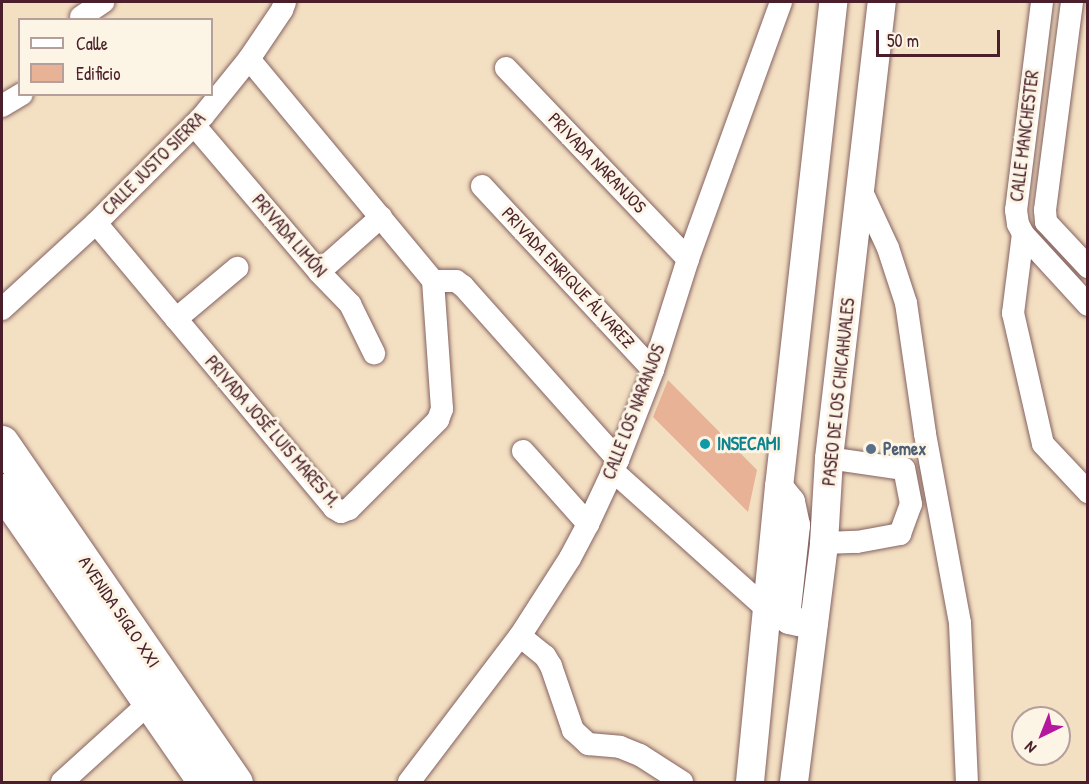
<!DOCTYPE html>
<meta charset="utf-8">
<style>
body{margin:0}
#map{position:relative;width:1089px;height:784px;overflow:hidden;background:#f3dfc2;font-family:"Patrick Hand",sans-serif}
div>[style]{position:absolute}
.building>*{inset:0;background:#e7b296}
.roads{filter:drop-shadow(0 0 2px #856260) drop-shadow(0 0 2px #856260)}
.minor>*{height:22px;margin:-11px;padding:0 11px;transform-origin:11px;border-radius:11px;background:#fff}
.major>*{height:28px;margin:-14px;padding:0 14px;transform-origin:14px;border-radius:14px;background:#fff}
.highway>*{height:33px;margin:-16.5px;padding:0 16.5px;transform-origin:16.5px;border-radius:16.5px;background:#fff}
.dots>*{width:16px;height:16px;translate:-50% -50%;box-sizing:border-box;border:3px solid #fcf5e5;border-radius:50%}
span{translate:-50% -50%;white-space:nowrap;text-align:center;line-height:1.15;-webkit-text-stroke:6px #fcf5e5;paint-order:stroke}
.street-label{font-size:18px;color:#4a1f2b}
.culture-label{font-size:18px;color:#0d838f;font-weight:700}
.left{translate:0 -50%;text-align:left}
.service-label{font-size:18px;color:#4e5e75;font-weight:700}
.frame{position:absolute;inset:0;border:3px solid #4a1f2b;pointer-events:none}
.legend{position:absolute;left:18px;top:18px;width:195px;height:78px;box-sizing:border-box;background:#fcf5e5;border:2px solid #b59f9b;margin:0;padding:8px 10px;list-style:none;font-size:18px;color:#4a1f2b}
.legend li{display:flex;align-items:center;gap:12px;height:30px}
.legend b{width:30px;border:2px solid #b59f9b}
.north{position:absolute;left:1011px;top:706px;width:60px;height:60px;box-sizing:border-box;background:#fcf5e5;border:2px solid #b59f9b;border-radius:50%;rotate:223deg;font-size:16px;font-weight:700;line-height:24px;text-align:center;color:#4a1f2b}
.north::after{content:'';display:block;margin:auto;width:21px;height:27px;background:#b5179e;clip-path:polygon(50% 0,100% 100%,50% 72%,0 100%)}
.scale{position:absolute;left:876px;top:30px;width:124px;height:27px;box-sizing:border-box;border:3px solid #4a1f2b;border-top:0;padding-left:8px;font-size:18px;line-height:21px;white-space:nowrap;color:#4a1f2b;-webkit-text-stroke:4px #fcf5e5;paint-order:stroke}
</style>
<div id="map">
<div class="building">
<div style="clip-path:polygon(668px 380px,757px 470px,748px 512px,653px 417px)"></div>
</div>
<div class="roads">
<div class="minor">
<div style="left:1042px;top:2px;width:210px;rotate:97.1deg"></div>
<div style="left:1016px;top:210px;width:14px;rotate:82deg"></div>
<div style="left:1018px;top:224px;width:11px;rotate:63deg"></div>
<div style="left:1023px;top:234px;width:96px;rotate:47.5deg"></div>
<div style="left:1072px;top:2px;width:210px;rotate:97.4deg"></div>
<div style="left:1045px;top:210px;width:12px;rotate:85deg"></div>
<div style="left:1046px;top:222px;width:62px;rotate:47deg"></div>
<div style="left:81px;top:17px;width:27px;rotate:-34deg"></div>
<div style="left:249px;top:59px;width:288px;rotate:50.3deg"></div>
<div style="left:506px;top:68px;width:264px;rotate:46.4deg"></div>
<div style="left:2px;top:106px;width:23px;rotate:-31deg"></div>
<div style="left:194px;top:125px;width:193px;rotate:49.6deg"></div>
<div style="left:319px;top:272px;width:45px;rotate:45.9deg"></div>
<div style="left:350px;top:304px;width:55px;rotate:63.9deg"></div>
<div style="left:482px;top:186px;width:251px;rotate:47.1deg"></div>
<div style="left:862px;top:192px;width:62px;rotate:65.1deg"></div>
<div style="left:888px;top:248px;width:58px;rotate:71.9deg"></div>
<div style="left:906px;top:303px;width:132px;rotate:81.7deg"></div>
<div style="left:925px;top:434px;width:192px;rotate:79.5deg"></div>
<div style="left:960px;top:623px;width:159px;rotate:87.5deg"></div>
<div style="left:96px;top:223px;width:371px;rotate:50.1deg"></div>
<div style="left:334px;top:508px;width:8px;rotate:30deg"></div>
<div style="left:341px;top:512px;width:9px;rotate:-21deg"></div>
<div style="left:349px;top:509px;width:126px;rotate:-45deg"></div>
<div style="left:438px;top:420px;width:12px;rotate:-70deg"></div>
<div style="left:442px;top:409px;width:128px;rotate:-94deg"></div>
<div style="left:1023px;top:234px;width:80px;rotate:97.2deg"></div>
<div style="left:1013px;top:313px;width:134px;rotate:77.1deg"></div>
<div style="left:1043px;top:444px;width:66px;rotate:46.8deg"></div>
<div style="left:319px;top:272px;width:83px;rotate:-41.6deg"></div>
<div style="left:433px;top:281px;width:23px"></div>
<div style="left:456px;top:281px;width:9px;rotate:36deg"></div>
<div style="left:463px;top:286px;width:233px;rotate:48.3deg"></div>
<div style="left:2px;top:309px;width:127px;rotate:-42.5deg"></div>
<div style="left:96px;top:223px;width:151px;rotate:-45deg"></div>
<div style="left:203px;top:116px;width:73px;rotate:-51.1deg"></div>
<div style="left:249px;top:59px;width:59px;rotate:-56deg"></div>
<div style="left:282px;top:10px;width:9px;rotate:-69deg"></div>
<div style="left:176px;top:319px;width:80px;rotate:-39.9deg"></div>
<div style="left:523px;top:451px;width:98px;rotate:48.3deg"></div>
<div style="left:613px;top:471px;width:207px;rotate:41.9deg"></div>
<div style="left:824px;top:543px;width:33px;rotate:-2deg"></div>
<div style="left:857px;top:542px;width:44px;rotate:-10.5deg"></div>
<div style="left:900px;top:534px;width:32px;rotate:-70deg"></div>
<div style="left:911px;top:504px;width:36px;rotate:-101deg"></div>
<div style="left:904px;top:469px;width:76px;rotate:-171.7deg"></div>
<div style="left:520px;top:636px;width:32px;rotate:39deg"></div>
<div style="left:545px;top:656px;width:12px;rotate:59deg"></div>
<div style="left:551px;top:666px;width:68px;rotate:71deg"></div>
<div style="left:573px;top:730px;width:21px;rotate:43deg"></div>
<div style="left:588px;top:744px;width:32px;rotate:5deg"></div>
<div style="left:620px;top:747px;width:22px;rotate:22deg"></div>
<div style="left:640px;top:755px;width:50px;rotate:32.7deg"></div>
<div style="left:62px;top:782px;width:131px;rotate:-42.2deg"></div>
<div style="left:409px;top:782px;width:183px;rotate:-52.8deg"></div>
<div style="left:520px;top:636px;width:93px;rotate:-57.3deg"></div>
<div style="left:570px;top:558px;width:38px;rotate:-62deg"></div>
<div style="left:588px;top:524px;width:71px;rotate:-64.9deg"></div>
<div style="left:618px;top:460px;width:97px;rotate:-68.7deg"></div>
<div style="left:653px;top:370px;width:116px;rotate:-72.5deg"></div>
<div style="left:688px;top:259px;width:273px;rotate:-70.1deg"></div>
</div>
<div class="major">
<div style="left:779px;top:487px;width:19px;rotate:51deg"></div>
<div style="left:791px;top:502px;width:24px;rotate:78deg"></div>
<div style="left:796px;top:525px;width:93px;rotate:96.2deg"></div>
<div style="left:786px;top:617px;width:4px;rotate:45deg"></div>
<div style="left:789px;top:620px;width:25px;rotate:12deg"></div>
<div style="left:750px;top:782px;width:296px;rotate:-84.4deg"></div>
<div style="left:779px;top:487px;width:488px;rotate:-83.6deg"></div>
<div style="left:794px;top:782px;width:241px;rotate:-82.8deg"></div>
<div style="left:824px;top:543px;width:85px;rotate:-86.6deg"></div>
<div style="left:829px;top:458px;width:459px;rotate:-83.4deg"></div>
</div>
<div class="highway">
<div style="left:2px;top:442px;width:413px;rotate:55.5deg"></div>
<div style="left:2px;top:490px;width:355px;rotate:55.3deg"></div>
</div>
</div>
<div class="dots">
<div style="left:705px;top:444px;background:#0f9aa8"></div>
<div style="left:871px;top:449px;background:#5c6f8a"></div>
</div>
<div class="street-label">
<span style="left:1025px;top:136px;rotate:-83deg">CALLE MANCHESTER</span>
<span style="left:597px;top:163px;rotate:46deg">PRIVADA NARANJOS</span>
<span style="left:154px;top:164px;rotate:-45deg">CALLE JUSTO SIERRA</span>
<span style="left:289px;top:236px;rotate:49deg">PRIVADA LIMÓN</span>
<span style="left:568px;top:278px;rotate:47deg">PRIVADA ENRIQUE ÁLVAREZ</span>
<span style="left:839px;top:392px;rotate:-84deg">PASEO DE LOS CHICAHUALES</span>
<span style="left:634px;top:412px;rotate:-69deg">CALLE LOS NARANJOS</span>
<span style="left:272px;top:432px;rotate:49deg">PRIVADA JOSÉ LUIS MARES M.</span>
<span style="left:119px;top:612px;rotate:56deg">AVENIDA SIGLO XXI</span>
</div>
<div class="culture-label">
<span class="left" style="left:717px;top:444px">INSECAMI</span>
</div>
<div class="service-label">
<span class="left" style="left:883px;top:449px">Pemex</span>
</div>
<div class="frame"></div>
<ul class="legend">
<li><b style="height:8px;background:#fff"></b>Calle</li>
<li><b style="height:16px;background:#e7b296"></b>Edificio</li>
</ul>
<div class="north">N</div>
<div class="scale">50 m</div>
</div>
